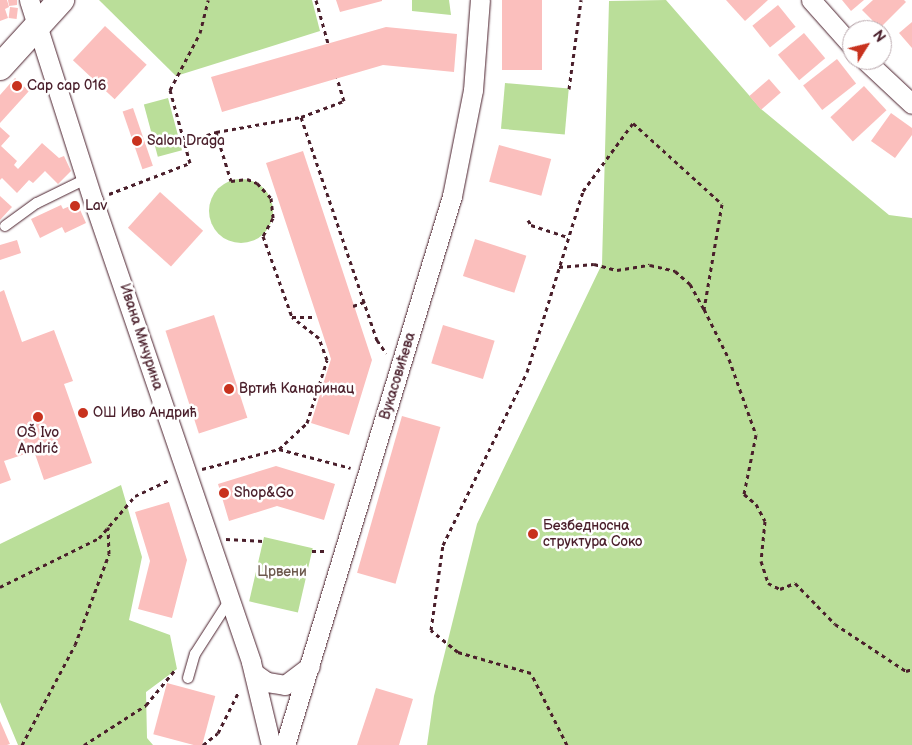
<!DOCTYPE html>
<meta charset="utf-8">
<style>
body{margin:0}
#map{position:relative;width:912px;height:745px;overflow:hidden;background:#fff;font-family:"Balsamiq Sans",sans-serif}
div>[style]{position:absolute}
.green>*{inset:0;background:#bade99;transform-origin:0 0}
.round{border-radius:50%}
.building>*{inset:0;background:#fbbfbd;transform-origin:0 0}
.path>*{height:3px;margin-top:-1.5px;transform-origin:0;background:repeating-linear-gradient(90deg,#4a1f2b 0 4px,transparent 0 8px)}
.roads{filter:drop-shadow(0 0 1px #4a1f2b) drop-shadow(0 0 1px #4a1f2b)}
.service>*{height:10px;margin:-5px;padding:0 5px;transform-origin:5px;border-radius:5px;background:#fff}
.minor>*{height:19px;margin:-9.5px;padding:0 9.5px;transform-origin:9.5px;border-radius:9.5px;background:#fff}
.secondary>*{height:26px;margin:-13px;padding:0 13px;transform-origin:13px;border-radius:13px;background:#fff}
.dots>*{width:14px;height:14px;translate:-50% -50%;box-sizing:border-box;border:2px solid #fff;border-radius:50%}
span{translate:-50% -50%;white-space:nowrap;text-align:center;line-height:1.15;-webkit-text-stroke:5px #fff;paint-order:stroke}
.poi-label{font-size:14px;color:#4a1f2b}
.left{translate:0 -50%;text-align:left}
.street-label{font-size:14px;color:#4a1f2b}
.park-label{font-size:14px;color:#6c584c}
.north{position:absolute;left:842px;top:20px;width:50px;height:50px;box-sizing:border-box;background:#fff;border:1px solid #b7a5aa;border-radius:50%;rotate:54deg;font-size:14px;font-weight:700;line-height:20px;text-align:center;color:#4a1f2b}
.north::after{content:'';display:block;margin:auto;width:18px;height:22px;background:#c8321e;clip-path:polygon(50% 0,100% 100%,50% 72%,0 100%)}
</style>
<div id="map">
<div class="green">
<div style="clip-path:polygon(99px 0,312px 0,320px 31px,176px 76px)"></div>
<div style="clip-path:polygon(412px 0,449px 0,451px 15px,412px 11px)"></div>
<div style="clip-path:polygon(666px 0,761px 109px,889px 215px,912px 218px,912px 745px,427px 745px,434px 696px,477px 524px,602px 264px,609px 1px)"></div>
<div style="left:505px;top:83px;width:64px;height:46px;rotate:5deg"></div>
<div style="left:168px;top:98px;width:54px;height:25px;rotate:75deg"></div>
<div class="round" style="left:209px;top:179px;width:64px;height:64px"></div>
<div style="clip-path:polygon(121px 485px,142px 557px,129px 620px,170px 635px,177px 669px,146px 692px,147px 738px,153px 745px,18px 745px,0 702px,0 544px)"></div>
<div style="left:264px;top:537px;width:50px;height:66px;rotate:13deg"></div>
</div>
<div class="building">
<div style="clip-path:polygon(0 0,7px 0,9px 7px,5px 9px,8px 18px,0 21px)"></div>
<div style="clip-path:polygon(8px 0,17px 0,17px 5px,9px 6px)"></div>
<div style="clip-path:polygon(336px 0,382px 0,382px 1px,340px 12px)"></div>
<div style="left:502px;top:0;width:40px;height:70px"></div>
<div style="clip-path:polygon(726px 0,768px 0,745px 21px)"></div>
<div style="clip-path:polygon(842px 0,864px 0,851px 11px)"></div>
<div style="clip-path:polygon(873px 0,904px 0,906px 2px,880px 28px,862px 10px)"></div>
<div style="left:778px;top:5px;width:28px;height:33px;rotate:51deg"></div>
<div style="left:10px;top:7px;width:8px;height:11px;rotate:7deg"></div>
<div style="clip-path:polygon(912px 22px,912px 48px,899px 33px)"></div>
<div style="left:105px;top:26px;width:57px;height:47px;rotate:43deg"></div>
<div style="clip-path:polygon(386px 27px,457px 34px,454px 72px,383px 65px,222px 112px,211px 77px)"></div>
<div style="left:804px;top:33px;width:33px;height:34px;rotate:50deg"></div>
<div style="left:837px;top:59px;width:31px;height:43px;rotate:52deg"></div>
<div style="clip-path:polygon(15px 78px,29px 91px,0 123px,0 95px)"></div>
<div style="left:769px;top:79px;width:18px;height:26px;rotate:49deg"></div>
<div style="left:864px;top:86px;width:33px;height:46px;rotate:47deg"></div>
<div style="left:133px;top:108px;width:61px;height:11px;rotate:71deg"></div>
<div style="clip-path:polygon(891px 113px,912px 128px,912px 135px,895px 158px,871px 141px)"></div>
<div style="clip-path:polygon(0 127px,10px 136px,1px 146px,17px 161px,14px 165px,18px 169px,42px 143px,59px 158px,64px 156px,71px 171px,58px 184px,45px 171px,33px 183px,29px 180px,17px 193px,2px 178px,0 180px)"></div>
<div style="left:499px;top:145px;width:54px;height:38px;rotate:15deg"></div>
<div style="clip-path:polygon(303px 151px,372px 360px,349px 435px,311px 423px,331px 359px,266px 163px)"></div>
<div style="left:160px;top:192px;width:58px;height:48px;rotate:42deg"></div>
<div style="clip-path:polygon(0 196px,12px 207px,0 220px)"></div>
<div style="clip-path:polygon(77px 203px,86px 223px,65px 233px,62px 227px,40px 238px,31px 219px,61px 205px,63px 209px)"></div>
<div style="left:475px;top:239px;width:54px;height:39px;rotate:18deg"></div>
<div style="clip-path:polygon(17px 240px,21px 253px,0 260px,0 245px)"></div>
<div style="clip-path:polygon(4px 290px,22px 342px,54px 330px,73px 381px,64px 384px,92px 463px,44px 480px,34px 451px,4px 461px,11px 480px,0 484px,0 292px)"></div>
<div style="left:214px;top:315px;width:108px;height:51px;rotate:72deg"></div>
<div style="left:443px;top:325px;width:54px;height:40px;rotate:17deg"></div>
<div style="left:402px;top:416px;width:40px;height:163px;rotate:16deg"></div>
<div style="clip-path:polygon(276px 466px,335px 484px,324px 520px,277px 506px,229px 521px,218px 484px)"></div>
<div style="clip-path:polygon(169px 502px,187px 560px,172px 618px,138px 609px,150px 561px,135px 512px)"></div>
<div style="left:167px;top:683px;width:50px;height:53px;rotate:15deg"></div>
<div style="clip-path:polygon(376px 688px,413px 699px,399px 745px,357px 745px)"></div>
<div style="clip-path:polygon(0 721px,10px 744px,7px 745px,0 745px)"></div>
</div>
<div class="path">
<div style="left:316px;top:0;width:45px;rotate:74.4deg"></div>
<div style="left:569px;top:89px;width:90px;rotate:-82.3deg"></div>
<div style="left:301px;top:117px;width:236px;rotate:71.2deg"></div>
<div style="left:377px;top:340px;width:16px;rotate:55deg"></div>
<div style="left:216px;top:132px;width:51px;rotate:73deg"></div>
<div style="left:231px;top:181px;width:16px;rotate:-7deg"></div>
<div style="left:247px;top:179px;width:11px;rotate:22deg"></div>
<div style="left:257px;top:183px;width:21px;rotate:47deg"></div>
<div style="left:271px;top:198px;width:20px;rotate:84deg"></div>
<div style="left:273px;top:218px;width:21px;rotate:119deg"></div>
<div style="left:263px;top:236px;width:86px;rotate:70.3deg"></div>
<div style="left:292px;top:317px;width:24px"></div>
<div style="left:184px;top:143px;width:34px;rotate:-19deg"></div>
<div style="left:216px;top:132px;width:86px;rotate:-10deg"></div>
<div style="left:301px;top:117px;width:46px;rotate:-20.4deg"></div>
<div style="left:344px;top:101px;width:24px;rotate:-107deg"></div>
<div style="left:109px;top:194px;width:87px;rotate:-20.9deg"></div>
<div style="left:190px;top:163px;width:76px;rotate:-105.3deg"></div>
<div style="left:170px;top:90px;width:64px;rotate:-62.2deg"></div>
<div style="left:200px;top:33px;width:34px;rotate:-76deg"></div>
<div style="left:528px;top:220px;width:6px;rotate:59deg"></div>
<div style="left:531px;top:225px;width:39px;rotate:18deg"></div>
<div style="left:559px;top:267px;width:35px;rotate:-5deg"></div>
<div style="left:594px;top:264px;width:24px;rotate:15deg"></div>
<div style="left:617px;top:270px;width:33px;rotate:-9deg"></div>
<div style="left:650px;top:265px;width:26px;rotate:13deg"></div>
<div style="left:675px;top:271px;width:20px;rotate:41deg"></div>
<div style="left:690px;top:284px;width:29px;rotate:61deg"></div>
<div style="left:353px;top:306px;width:12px;rotate:-20deg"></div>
<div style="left:279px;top:449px;width:74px;rotate:14.8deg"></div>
<div style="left:202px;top:469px;width:80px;rotate:-14.6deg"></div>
<div style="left:279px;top:449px;width:38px;rotate:-43deg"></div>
<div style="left:307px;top:423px;width:66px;rotate:-72.4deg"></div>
<div style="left:327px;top:360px;width:23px;rotate:-110deg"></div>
<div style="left:319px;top:338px;width:34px;rotate:-142deg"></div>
<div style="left:226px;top:539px;width:37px;rotate:3deg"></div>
<div style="left:312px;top:551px;width:14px"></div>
<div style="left:0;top:587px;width:110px;rotate:-26.3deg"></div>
<div style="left:99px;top:538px;width:55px;rotate:-49.4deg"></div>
<div style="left:135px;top:496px;width:38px;rotate:-25deg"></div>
<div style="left:22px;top:745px;width:113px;rotate:-62.1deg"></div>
<div style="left:75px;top:645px;width:97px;rotate:-69.5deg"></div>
<div style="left:109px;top:554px;width:27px;rotate:-92deg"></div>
<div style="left:84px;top:745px;width:74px;rotate:-32.8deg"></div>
<div style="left:146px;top:705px;width:45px;rotate:-50.4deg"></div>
<div style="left:203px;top:745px;width:19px;rotate:-39deg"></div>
<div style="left:218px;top:733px;width:47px;rotate:-63.4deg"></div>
<div style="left:567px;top:745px;width:80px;rotate:-116.6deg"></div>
<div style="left:531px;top:673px;width:76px;rotate:-164deg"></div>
<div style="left:458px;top:652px;width:35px;rotate:-141deg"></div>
<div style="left:431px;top:630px;width:86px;rotate:-82deg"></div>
<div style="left:443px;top:545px;width:192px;rotate:-64.1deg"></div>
<div style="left:527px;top:372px;width:189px;rotate:-72.8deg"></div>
<div style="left:583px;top:191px;width:84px;rotate:-53.7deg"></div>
<div style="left:633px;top:123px;width:120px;rotate:42.3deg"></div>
<div style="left:722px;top:204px;width:107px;rotate:99.7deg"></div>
<div style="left:704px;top:309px;width:56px;rotate:63.4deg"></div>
<div style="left:729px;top:359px;width:81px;rotate:70.4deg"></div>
<div style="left:756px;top:435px;width:60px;rotate:101.5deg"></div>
<div style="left:744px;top:494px;width:16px;rotate:40deg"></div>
<div style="left:756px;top:504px;width:19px;rotate:62deg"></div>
<div style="left:765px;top:521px;width:40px;rotate:95.7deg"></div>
<div style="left:761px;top:561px;width:23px;rotate:72deg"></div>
<div style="left:768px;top:583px;width:13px;rotate:27deg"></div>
<div style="left:780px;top:589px;width:16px;rotate:-22deg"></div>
<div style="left:795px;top:583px;width:57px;rotate:45.7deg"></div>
<div style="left:835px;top:624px;width:85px;rotate:33.5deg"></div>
<div style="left:906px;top:671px;width:6px;rotate:-18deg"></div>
</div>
<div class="roads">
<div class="service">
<div style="left:5px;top:226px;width:39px;rotate:-36deg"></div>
<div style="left:37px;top:203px;width:55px;rotate:-26.1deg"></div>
<div style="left:188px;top:678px;width:25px;rotate:-74deg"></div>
<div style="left:195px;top:654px;width:63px;rotate:-57.3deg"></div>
</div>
<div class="minor">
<div style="left:29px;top:0;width:210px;rotate:72.3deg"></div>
<div style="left:93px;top:200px;width:488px;rotate:71.1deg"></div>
<div style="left:251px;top:662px;width:85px;rotate:76.5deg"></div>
<div style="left:811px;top:0;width:62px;rotate:48.3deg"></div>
<div style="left:865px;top:60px;width:64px;rotate:43.1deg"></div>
<div style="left:254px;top:673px;width:16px;rotate:35deg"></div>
<div style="left:267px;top:682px;width:18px;rotate:9deg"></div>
<div style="left:285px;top:685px;width:31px;rotate:-37deg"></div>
<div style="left:285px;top:745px;width:574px;rotate:-73.08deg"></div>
<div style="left:452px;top:196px;width:108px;rotate:-78.8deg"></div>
<div style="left:473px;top:90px;width:90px;rotate:-85.6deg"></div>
</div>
<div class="secondary">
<div style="left:0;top:67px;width:91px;rotate:-47.7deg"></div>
</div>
</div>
<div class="dots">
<div style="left:17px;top:86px;background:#c8321e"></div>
<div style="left:137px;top:141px;background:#c8321e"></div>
<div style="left:75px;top:206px;background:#c8321e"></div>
<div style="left:229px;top:389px;background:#c8321e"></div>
<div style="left:83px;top:413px;background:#c8321e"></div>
<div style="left:38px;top:417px;background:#c8321e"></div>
<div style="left:224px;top:493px;background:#c8321e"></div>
<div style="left:533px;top:534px;background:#c8321e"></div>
</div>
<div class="poi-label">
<span class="left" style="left:27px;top:86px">Cap cap 016</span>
<span class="left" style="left:147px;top:141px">Salon Draga</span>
<span class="left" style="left:85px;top:206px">Lav</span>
<span class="left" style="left:239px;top:389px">Вртић Канаринац</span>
<span class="left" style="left:93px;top:413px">ОШ Иво Андрић</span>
<span style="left:38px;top:441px">OŠ Ivo<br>Andrić</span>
<span class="left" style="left:234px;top:493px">Shop&amp;Go</span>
<span class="left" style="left:543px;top:534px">Безбедносна<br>структура Соко</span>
</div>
<div class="street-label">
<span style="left:141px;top:337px;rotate:72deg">Ивана Мичурина</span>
<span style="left:398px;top:376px;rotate:-73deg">Вукасовићева</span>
</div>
<div class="park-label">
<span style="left:282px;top:572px">Црвени</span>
</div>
<div class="north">N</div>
</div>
